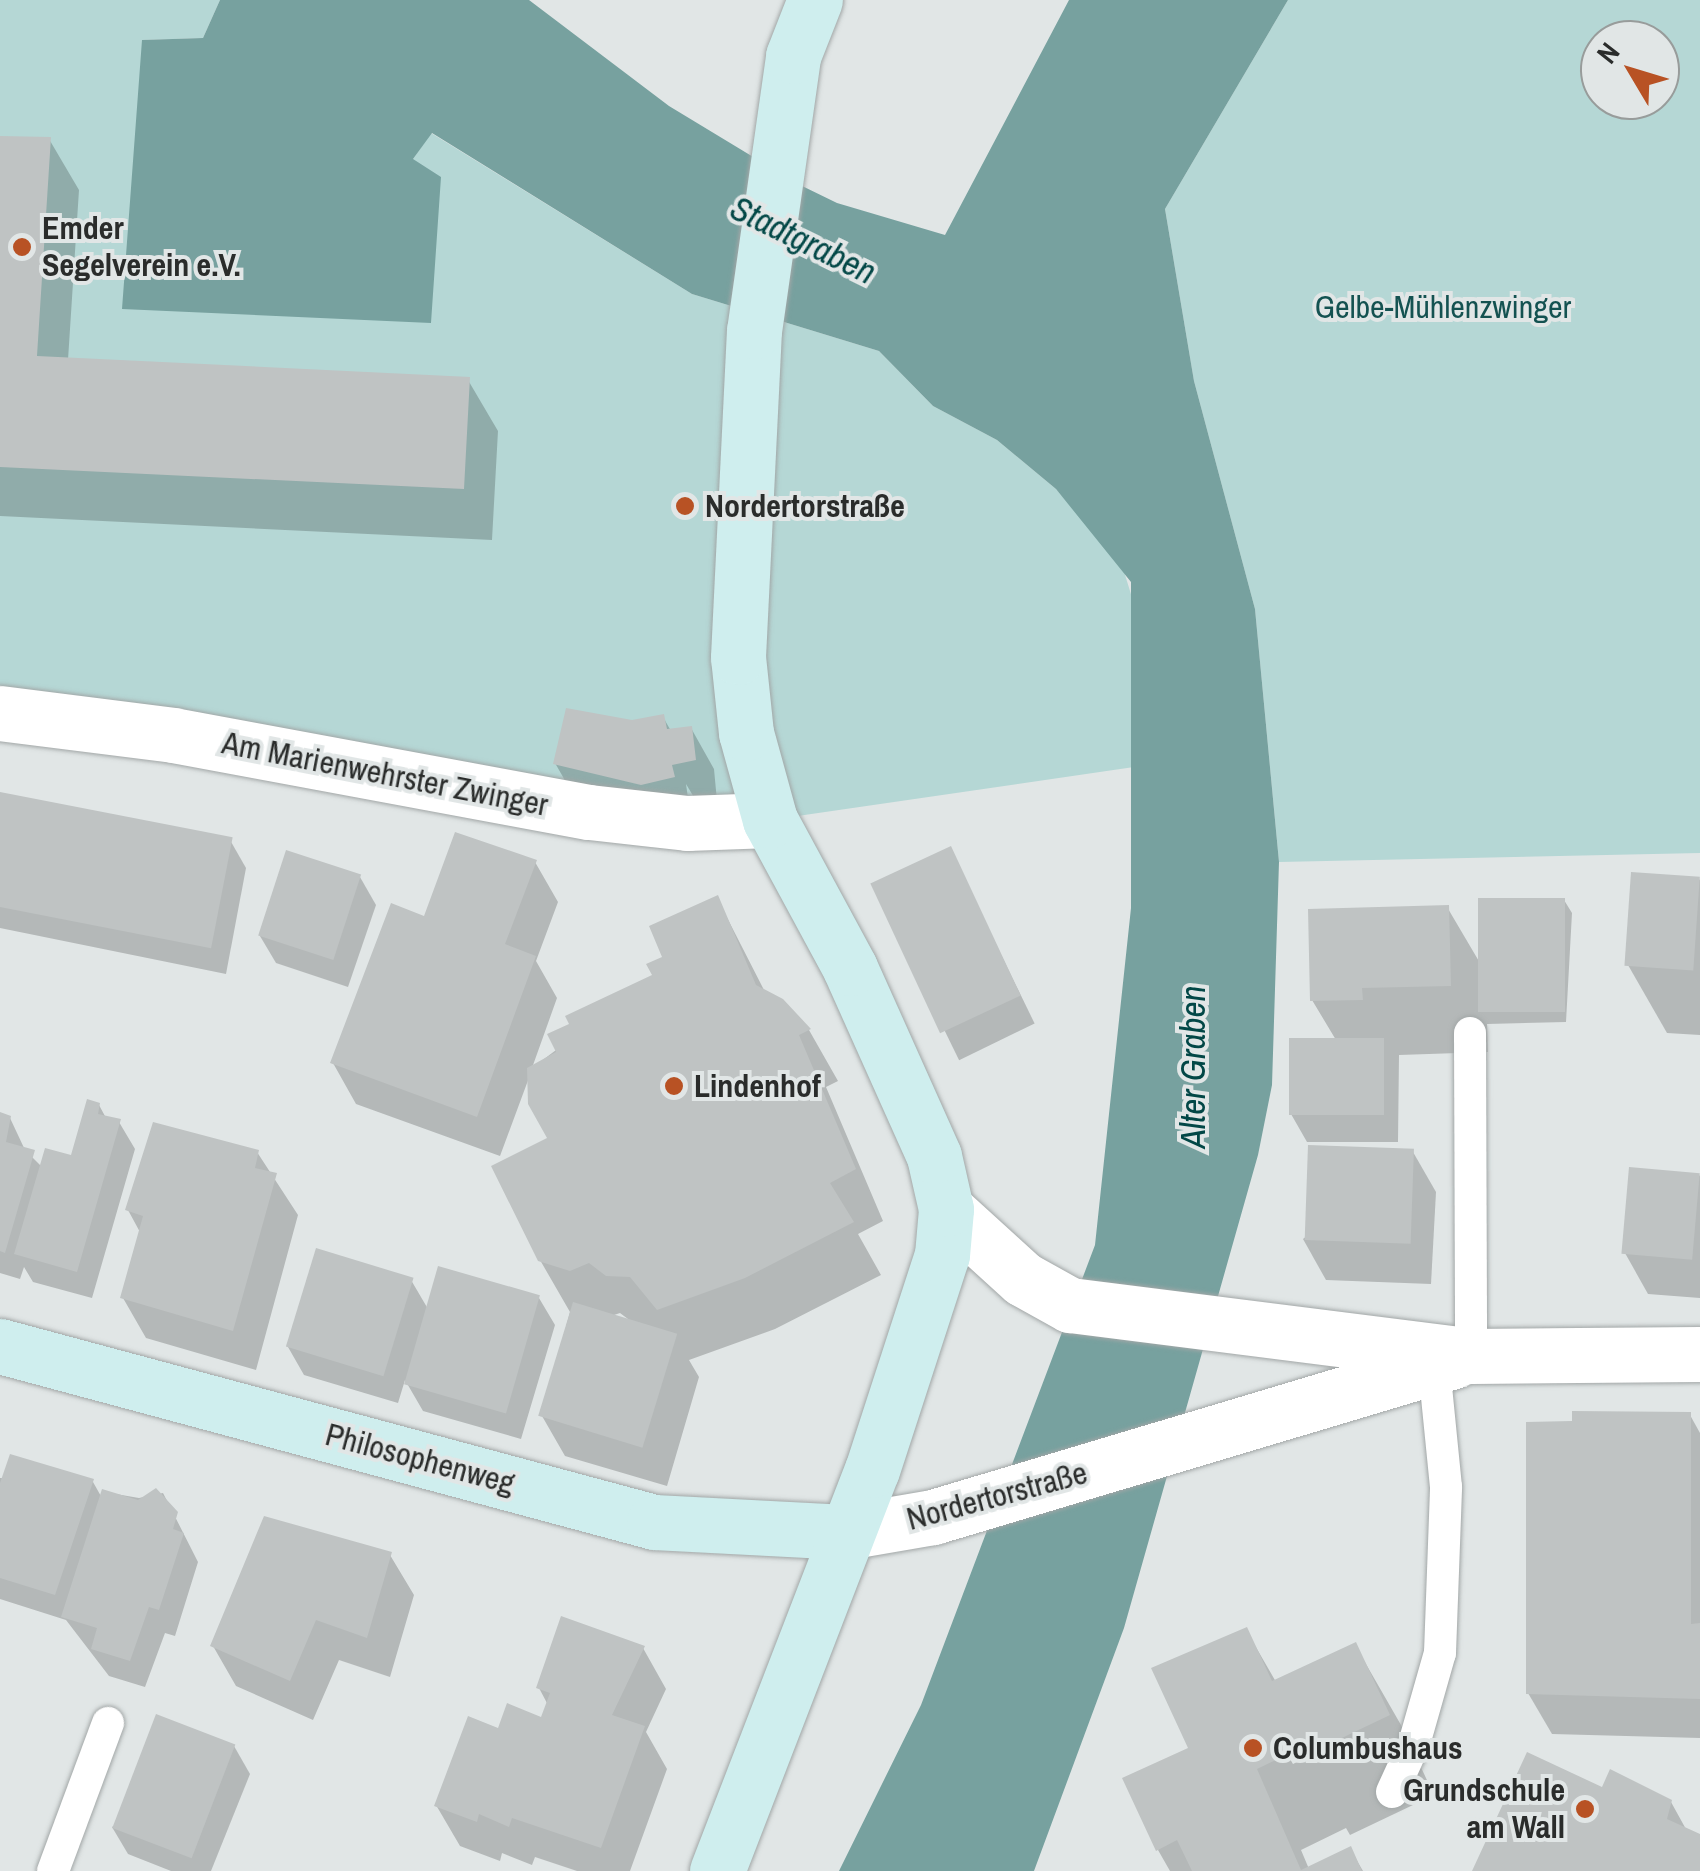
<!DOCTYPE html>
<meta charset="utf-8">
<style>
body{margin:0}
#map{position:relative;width:1700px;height:1871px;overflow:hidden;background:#e1e6e6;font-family:"Archivo Narrow",sans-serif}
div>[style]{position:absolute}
.green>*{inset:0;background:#b5d7d5}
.water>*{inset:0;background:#77a19f}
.shadow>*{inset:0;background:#0003;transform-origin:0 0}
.building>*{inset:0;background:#bfc3c3;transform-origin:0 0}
.roads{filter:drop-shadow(0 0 2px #a2a7a7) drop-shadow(0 0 2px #a2a7a7)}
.lane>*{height:32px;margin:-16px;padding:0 16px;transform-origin:16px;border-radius:16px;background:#fff}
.street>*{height:55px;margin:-27.5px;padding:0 27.5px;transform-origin:27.5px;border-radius:27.5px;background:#fff}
.secondary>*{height:55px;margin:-27.5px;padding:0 27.5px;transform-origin:27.5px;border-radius:27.5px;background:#cfeeee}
.dots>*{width:28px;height:28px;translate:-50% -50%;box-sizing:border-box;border:5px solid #e1e6e6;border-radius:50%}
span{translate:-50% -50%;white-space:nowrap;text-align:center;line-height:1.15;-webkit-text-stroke:8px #e1e6e6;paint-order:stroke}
.poi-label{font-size:32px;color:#2a2c2b;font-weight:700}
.left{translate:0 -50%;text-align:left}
.right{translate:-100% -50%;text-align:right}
.park-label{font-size:32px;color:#145251}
.street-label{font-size:32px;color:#2a2c2b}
.water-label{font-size:35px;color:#024746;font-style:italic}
.north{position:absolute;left:1580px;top:20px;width:100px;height:100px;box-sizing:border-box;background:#e1e6e6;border:2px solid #989c9b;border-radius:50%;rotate:308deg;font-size:28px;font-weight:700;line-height:40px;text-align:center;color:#2a2c2b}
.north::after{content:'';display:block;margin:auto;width:35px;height:45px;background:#b85224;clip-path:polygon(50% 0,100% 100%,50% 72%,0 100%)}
</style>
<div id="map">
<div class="green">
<div style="clip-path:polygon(0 0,220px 0,203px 38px,142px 40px,413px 159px,431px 133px,692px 294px,879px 351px,933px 406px,997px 440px,1056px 489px,1122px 565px,1134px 604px,1134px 767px,770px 820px,0 713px)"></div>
<div style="clip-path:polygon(evenodd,1288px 0,1700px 0,1700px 853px,1279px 862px,1255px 609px,1194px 381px,1165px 209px,1288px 0,1600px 40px,1660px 40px,1660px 100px,1600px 100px,1600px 40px)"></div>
</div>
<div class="water">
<div style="clip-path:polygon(220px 0,529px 0,669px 106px,798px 184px,837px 203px,945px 235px,1069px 0,1288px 0,1165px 209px,1194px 381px,1255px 609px,1279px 862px,1272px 1085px,1258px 1155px,1124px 1628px,1034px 1871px,839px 1871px,921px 1705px,1095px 1245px,1131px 908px,1131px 582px,1056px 489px,997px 440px,933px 406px,879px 351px,692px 294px,432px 133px,413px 159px,441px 177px,431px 323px,122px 309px,142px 40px,203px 38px)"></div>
</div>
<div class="shadow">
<div style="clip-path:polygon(0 138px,49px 139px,79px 190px,68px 360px,468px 380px,498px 431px,492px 540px,0 516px)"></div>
<div style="clip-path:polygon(663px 717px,671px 731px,691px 728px,714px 769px,717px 801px,698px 804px,686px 784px,689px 805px,571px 791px,555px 763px,632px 723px)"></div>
<div style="clip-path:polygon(0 794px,230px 840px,246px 868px,226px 974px,0 928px)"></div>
<div style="left:950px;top:850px;width:193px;height:84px;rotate:64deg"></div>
<div style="clip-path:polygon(evenodd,535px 862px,558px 902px,536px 961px,557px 998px,532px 1068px,655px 976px,717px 898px,765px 992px,809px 1030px,838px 1081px,826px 1087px,883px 1221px,858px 1234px,881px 1275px,775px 1329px,689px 1360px,699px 1377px,667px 1486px,565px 1456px,542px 1416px,570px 1312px,540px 1260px,550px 1140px,530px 1075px,500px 1156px,356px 1104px,333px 1063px,425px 919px,535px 862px,620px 1313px,632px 1322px,611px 1316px,620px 1313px)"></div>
<div style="clip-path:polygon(360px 877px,376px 905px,348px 987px,276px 963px,260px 936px)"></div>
<div style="clip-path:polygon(1700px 879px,1700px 1035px,1667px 1033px,1628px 965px)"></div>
<div style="clip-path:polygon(1564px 900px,1572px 913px,1566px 1022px,1487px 1024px,1488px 1052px,1399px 1055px,1398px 1142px,1307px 1142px,1291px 1114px,1336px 1040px,1312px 1000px,1447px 907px,1480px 963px)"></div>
<div style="clip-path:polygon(99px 1105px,106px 1118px,119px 1122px,135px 1149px,92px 1298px,33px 1282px,24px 1267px,20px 1279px,0 1273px,0 1115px,10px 1118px,25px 1150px,42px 1167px,73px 1158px)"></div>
<div style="clip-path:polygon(257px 1152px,298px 1215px,256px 1370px,146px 1338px,123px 1298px,141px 1234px,128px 1210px)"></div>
<div style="clip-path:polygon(1413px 1152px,1436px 1192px,1431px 1284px,1326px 1280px,1303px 1239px)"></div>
<div style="clip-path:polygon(1700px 1175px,1700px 1298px,1648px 1294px,1625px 1253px)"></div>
<div style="clip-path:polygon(411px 1280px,428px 1309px,539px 1298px,555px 1325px,521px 1439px,423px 1411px,405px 1380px,398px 1403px,304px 1375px,288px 1347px)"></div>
<div style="clip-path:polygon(1690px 1415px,1700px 1433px,1700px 1738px,1552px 1734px,1528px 1693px,1575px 1423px)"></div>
<div style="clip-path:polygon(0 1478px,93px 1482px,102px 1498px,104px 1492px,139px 1498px,163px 1493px,198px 1562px,175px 1636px,165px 1633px,145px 1687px,109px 1676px,66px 1620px,0 1599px)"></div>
<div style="clip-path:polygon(390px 1555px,414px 1595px,390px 1677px,339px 1660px,313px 1720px,236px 1686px,213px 1646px)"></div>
<div style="clip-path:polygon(evenodd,1246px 1630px,1276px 1682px,1355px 1645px,1401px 1725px,1434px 1795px,1350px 1835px,1346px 1828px,1301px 1850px,1309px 1869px,1350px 1849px,1363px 1871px,1170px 1871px,1158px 1850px,1191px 1749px,1246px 1630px,1315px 1748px,1315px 1753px,1293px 1764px,1290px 1759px,1315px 1748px)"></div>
<div style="clip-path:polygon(643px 1648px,666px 1689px,646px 1732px,667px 1769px,630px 1871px,577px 1871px,535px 1857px,532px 1865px,502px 1853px,500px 1861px,460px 1846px,436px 1805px,500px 1731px,543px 1720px,548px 1705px,539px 1688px)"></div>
<div style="clip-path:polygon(234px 1746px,250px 1774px,211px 1871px,171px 1871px,128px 1854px,112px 1827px)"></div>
<div style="clip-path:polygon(1603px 1791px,1671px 1802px,1687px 1831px,1700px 1837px,1700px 1871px,1475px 1871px)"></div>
</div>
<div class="building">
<div style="clip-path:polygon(0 136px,51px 137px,37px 356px,470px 377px,464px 489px,0 467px)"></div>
<div style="clip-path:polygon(566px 708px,632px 720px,664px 714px,667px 729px,692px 726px,696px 760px,672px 765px,675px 777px,641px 785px,553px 764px)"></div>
<div style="left:0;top:792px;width:237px;height:113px;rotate:11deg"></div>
<div style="clip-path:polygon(455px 832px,537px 860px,505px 944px,536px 956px,477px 1117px,330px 1063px,391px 903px,424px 916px)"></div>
<div style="left:951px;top:846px;width:165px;height:89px;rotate:65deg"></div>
<div style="left:286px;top:850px;width:79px;height:90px;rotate:18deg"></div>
<div style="left:1631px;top:872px;width:69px;height:94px;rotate:4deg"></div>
<div style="clip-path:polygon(718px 895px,756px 985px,783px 999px,811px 1029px,799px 1035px,856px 1169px,830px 1183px,854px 1222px,745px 1278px,657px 1310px,630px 1277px,606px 1276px,589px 1263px,570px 1271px,538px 1261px,491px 1166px,547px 1138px,528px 1104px,527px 1068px,556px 1052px,547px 1034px,569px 1024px,565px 1016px,652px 975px,646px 964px,662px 957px,649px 926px)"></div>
<div style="left:1478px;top:898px;width:87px;height:114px"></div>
<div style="clip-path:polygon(1449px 905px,1451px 986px,1362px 988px,1363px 1000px,1310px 1001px,1308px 909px)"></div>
<div style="left:1289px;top:1038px;width:95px;height:77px"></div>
<div style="clip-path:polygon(87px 1099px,100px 1103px,98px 1114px,121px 1119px,77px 1272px,14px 1254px,45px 1148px,71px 1155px)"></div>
<div style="clip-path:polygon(0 1112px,11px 1116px,6px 1142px,35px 1150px,5px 1253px,0 1251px)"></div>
<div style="clip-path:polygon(153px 1122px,259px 1150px,255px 1168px,277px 1173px,233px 1331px,120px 1298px,143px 1216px,125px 1210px)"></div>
<div style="left:1308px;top:1145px;width:106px;height:95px;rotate:2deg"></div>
<div style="left:1629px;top:1167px;width:71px;height:87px;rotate:5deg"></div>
<div style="left:316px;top:1248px;width:102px;height:103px;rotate:17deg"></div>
<div style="left:438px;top:1266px;width:106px;height:123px;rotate:16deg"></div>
<div style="left:573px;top:1302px;width:109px;height:119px;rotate:17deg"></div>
<div style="clip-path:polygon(1572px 1411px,1691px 1412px,1691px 1624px,1700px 1623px,1700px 1699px,1526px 1694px,1526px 1422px,1572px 1421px)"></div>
<div style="clip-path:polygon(10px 1454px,94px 1479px,55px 1595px,0 1578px,0 1483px)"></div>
<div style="clip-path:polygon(156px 1488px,178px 1512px,173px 1529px,184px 1533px,159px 1610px,149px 1607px,130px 1661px,91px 1649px,97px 1628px,61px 1617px,102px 1489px,138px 1500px)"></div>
<div style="clip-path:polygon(264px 1516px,392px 1552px,367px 1638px,316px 1620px,290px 1681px,210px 1646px)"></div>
<div style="clip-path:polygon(561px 1616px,645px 1646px,612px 1715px,645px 1726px,601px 1848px,512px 1818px,509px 1827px,479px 1814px,477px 1822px,434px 1806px,468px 1716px,498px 1728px,507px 1703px,541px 1717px,550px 1693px,536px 1688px)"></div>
<div style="clip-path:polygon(1247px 1627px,1272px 1681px,1356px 1642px,1390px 1715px,1302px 1757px,1299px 1749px,1257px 1769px,1301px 1870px,1351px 1846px,1362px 1871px,1192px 1871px,1177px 1840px,1156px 1851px,1122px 1778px,1188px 1748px,1151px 1668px)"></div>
<div style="left:156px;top:1714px;width:85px;height:122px;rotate:21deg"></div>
<div style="clip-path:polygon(1527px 1752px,1602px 1787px,1610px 1769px,1672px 1800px,1667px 1819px,1700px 1834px,1700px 1871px,1472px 1871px)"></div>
</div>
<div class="roads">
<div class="lane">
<div style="left:1470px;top:1033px;width:323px;rotate:89.8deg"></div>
<div style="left:1392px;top:1792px;width:53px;rotate:-65.4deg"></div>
<div style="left:1414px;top:1744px;width:95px;rotate:-74.1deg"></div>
<div style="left:1440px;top:1653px;width:166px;rotate:-87.9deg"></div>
<div style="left:1446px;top:1487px;width:121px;rotate:-95.7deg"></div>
<div style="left:53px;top:1871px;width:158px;rotate:-69.6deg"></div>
</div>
<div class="street">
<div style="left:0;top:713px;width:174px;rotate:7.2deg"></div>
<div style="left:173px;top:735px;width:423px;rotate:10.5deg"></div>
<div style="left:589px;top:812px;width:99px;rotate:6.4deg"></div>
<div style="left:687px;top:823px;width:83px;rotate:-2.1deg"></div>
<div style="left:946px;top:1209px;width:104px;rotate:42.3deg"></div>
<div style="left:1023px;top:1279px;width:54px;rotate:29deg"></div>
<div style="left:1070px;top:1305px;width:404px;rotate:7.2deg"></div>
<div style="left:1471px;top:1356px;width:229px;rotate:-0.5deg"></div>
<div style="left:846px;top:1532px;width:88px;rotate:-9.8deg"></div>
<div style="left:933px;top:1517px;width:544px;rotate:-16.67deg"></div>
</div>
<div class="secondary">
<div style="left:0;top:1346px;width:677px;rotate:15.06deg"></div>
<div style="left:654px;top:1522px;width:192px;rotate:3deg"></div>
<div style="left:717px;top:1871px;width:430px;rotate:-68.9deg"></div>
<div style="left:872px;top:1470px;width:226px;rotate:-72deg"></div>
<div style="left:942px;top:1255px;width:46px;rotate:-85deg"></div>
<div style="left:946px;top:1209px;width:54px;rotate:-102.8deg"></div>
<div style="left:934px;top:1156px;width:206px;rotate:-114.1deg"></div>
<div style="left:850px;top:968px;width:168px;rotate:-118.4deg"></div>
<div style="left:770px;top:820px;width:90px;rotate:-105.4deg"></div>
<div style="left:746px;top:733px;width:76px;rotate:-96deg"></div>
<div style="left:738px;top:657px;width:326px;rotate:-87.2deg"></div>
<div style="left:754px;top:331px;width:278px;rotate:-81.9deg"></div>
<div style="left:793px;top:56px;width:60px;rotate:-68.6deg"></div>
</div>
</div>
<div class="dots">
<div style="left:22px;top:247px;background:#b85224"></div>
<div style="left:685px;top:506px;background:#b85224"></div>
<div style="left:674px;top:1086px;background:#b85224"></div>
<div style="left:1253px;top:1748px;background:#b85224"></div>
<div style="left:1585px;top:1809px;background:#b85224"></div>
</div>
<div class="poi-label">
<span class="left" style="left:42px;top:247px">Emder<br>Segelverein e.V.</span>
<span class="left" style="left:705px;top:506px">Nordertorstraße</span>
<span class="left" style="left:694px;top:1086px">Lindenhof</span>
<span class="left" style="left:1273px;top:1748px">Columbushaus</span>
<span class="right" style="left:1565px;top:1809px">Grundschule<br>am Wall</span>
</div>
<div class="park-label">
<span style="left:1443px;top:307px">Gelbe-Mühlenzwinger</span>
</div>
<div class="street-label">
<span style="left:385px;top:774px;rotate:11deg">Am Marienwehrster Zwinger</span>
<span style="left:420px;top:1459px;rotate:15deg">Philosophenweg</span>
<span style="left:997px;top:1496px;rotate:-15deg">Nordertorstraße</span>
</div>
<div class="water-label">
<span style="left:803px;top:240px;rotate:26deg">Stadtgraben</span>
<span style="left:1193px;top:1067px;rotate:-90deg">Alter Graben</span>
</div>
<div class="north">N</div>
</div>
